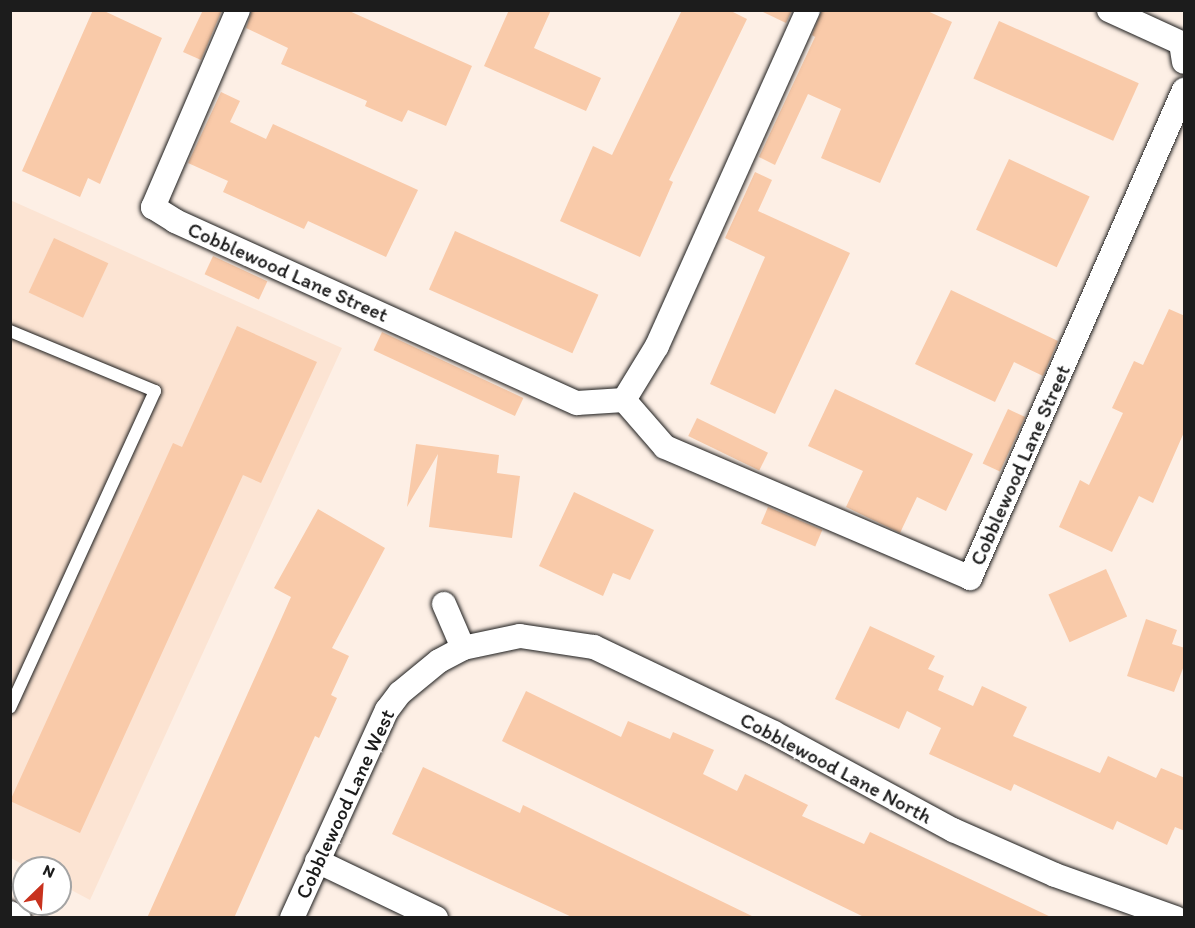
<!DOCTYPE html>
<style>
body{margin:0}
#map{position:relative;width:1195px;height:928px;overflow:hidden;background:#fdefe5;font-family:Itim,sans-serif}
div>[style]{position:absolute}
.built>*{inset:0;background:#fce4d3}
.building>*{inset:0;background:#f9caa9;transform-origin:0 0}
.roads{filter:drop-shadow(0 0 2px #1c1c1c) drop-shadow(0 0 2px #1c1c1c)}
.lane>*{height:12px;margin:-6px;padding:0 6px;transform-origin:6px;border-radius:6px;background:#fff}
.street>*{height:24px;margin:-12px;padding:0 12px;transform-origin:12px;border-radius:12px;background:#fff}
span{translate:-50% -50%;white-space:nowrap;text-align:center;line-height:1.15;-webkit-text-stroke:6px #fff;paint-order:stroke}
.street-label{font-size:21px;color:#1c1c1c}
.frame{position:absolute;inset:0;border:12px solid #1c1c1c;pointer-events:none}
.north{position:absolute;left:12px;top:856px;width:60px;height:60px;box-sizing:border-box;background:#fff;border:2px solid #a4a4a4;border-radius:50%;rotate:25deg;font-size:16px;font-weight:700;line-height:24px;text-align:center;color:#1c1c1c}
.north::after{content:'';display:block;margin:auto;width:21px;height:27px;background:#c8321e;clip-path:polygon(50% 0,100% 100%,50% 72%,0 100%)}
</style>
<div id="map">
<div class="built">
<div style="clip-path:polygon(10px 200px,342px 348px,90px 900px,60px 884px,60px 868px,29px 868px,11px 858px)"></div>
</div>
<div class="building">
<div style="clip-path:polygon(93px 10px,102px 10px,162px 38px,100px 184px,88px 178px,80px 197px,22px 171px)"></div>
<div style="clip-path:polygon(203px 10px,222px 10px,201px 60px,183px 52px)"></div>
<div style="clip-path:polygon(252px 10px,347px 10px,472px 66px,446px 126px,408px 110px,402px 122px,365px 106px,367px 101px,281px 64px,288px 48px,246px 28px)"></div>
<div style="clip-path:polygon(509px 10px,551px 10px,534px 48px,601px 78px,586px 111px,484px 66px)"></div>
<div style="clip-path:polygon(682px 10px,729px 10px,747px 19px,669px 180px,673px 182px,640px 257px,560px 221px,593px 146px,612px 155px)"></div>
<div style="clip-path:polygon(759px 10px,792px 10px,786px 23px)"></div>
<div style="clip-path:polygon(822px 10px,925px 10px,952px 22px,880px 183px,821px 158px,841px 109px,808px 94px,775px 165px,759px 157px,815px 37px,812px 35px)"></div>
<div style="left:999px;top:21px;width:153px;height:63px;rotate:24deg"></div>
<div style="clip-path:polygon(221px 92px,240px 101px,230px 122px,266px 139px,273px 124px,418px 190px,386px 257px,308px 221px,304px 229px,223px 192px,228px 181px,188px 163px)"></div>
<div style="left:1009px;top:159px;width:89px;height:78px;rotate:25deg"></div>
<div style="clip-path:polygon(755px 172px,772px 180px,758px 211px,850px 253px,775px 414px,710px 384px,765px 257px,725px 238px)"></div>
<div style="left:455px;top:231px;width:157px;height:64px;rotate:24deg"></div>
<div style="left:54px;top:238px;width:60px;height:60px;rotate:25deg"></div>
<div style="left:213px;top:256px;width:60px;height:20px;rotate:25deg"></div>
<div style="clip-path:polygon(951px 290px,1058px 341px,1043px 376px,1014px 362px,995px 402px,915px 364px)"></div>
<div style="clip-path:polygon(1169px 309px,1185px 316px,1185px 430px,1153px 503px,1139px 496px,1112px 552px,1059px 527px,1080px 480px,1089px 485px,1123px 413px,1112px 408px,1134px 361px,1143px 365px)"></div>
<div style="clip-path:polygon(237px 326px,317px 362px,261px 483px,243px 475px,80px 833px,10px 801px,173px 443px,182px 447px)"></div>
<div style="left:382px;top:332px;width:156px;height:20px;rotate:25deg"></div>
<div style="clip-path:polygon(835px 389px,973px 454px,946px 511px,917px 497px,900px 533px,846px 507px,863px 471px,808px 446px)"></div>
<div style="left:1008px;top:409px;width:19px;height:60px;rotate:25deg"></div>
<div style="left:697px;top:418px;width:79px;height:20px;rotate:26deg"></div>
<div style="clip-path:polygon(416px 444px,499px 455px,497px 473px,520px 476px,512px 538px,429px 527px,438px 454px,407px 507px)"></div>
<div style="clip-path:polygon(574px 492px,654px 530px,630px 580px,613px 573px,603px 596px,539px 566px)"></div>
<div style="left:768px;top:507px;width:59px;height:18px;rotate:23deg"></div>
<div style="clip-path:polygon(318px 509px,385px 548px,332px 648px,349px 656px,331px 695px,337px 698px,319px 738px,315px 736px,234px 918px,147px 918px,291px 597px,274px 588px)"></div>
<div style="left:1106px;top:569px;width:52px;height:63px;rotate:66deg"></div>
<div style="clip-path:polygon(1146px 619px,1177px 630px,1172px 644px,1185px 648px,1185px 663px,1174px 692px,1127px 676px)"></div>
<div style="clip-path:polygon(870px 626px,935px 656px,928px 669px,944px 676px,938px 690px,973px 706px,982px 686px,1027px 707px,1013px 736px,1100px 773px,1108px 756px,1156px 778px,1161px 768px,1185px 778px,1185px 831px,1175px 827px,1167px 845px,1117px 821px,1113px 830px,1014px 784px,1011px 791px,929px 754px,941px 728px,907px 711px,899px 729px,835px 699px)"></div>
<div style="clip-path:polygon(526px 691px,621px 737px,628px 721px,670px 739px,673px 732px,714px 750px,703px 774px,737px 791px,745px 774px,808px 805px,802px 816px,864px 844px,870px 832px,1053px 918px,866px 918px,502px 741px)"></div>
<div style="clip-path:polygon(423px 767px,520px 813px,523px 805px,756px 918px,574px 918px,467px 869px,392px 834px)"></div>
</div>
<div class="roads">
<div class="lane">
<div style="left:10px;top:331px;width:157px;rotate:22.5deg"></div>
<div style="left:155px;top:391px;width:348px;rotate:114.6deg"></div>
</div>
<div class="street">
<div style="left:238px;top:10px;width:215px;rotate:113.3deg"></div>
<div style="left:153px;top:207px;width:26px;rotate:32deg"></div>
<div style="left:175px;top:221px;width:441px;rotate:24.4deg"></div>
<div style="left:577px;top:403px;width:47px;rotate:-3.7deg"></div>
<div style="left:624px;top:400px;width:63px;rotate:-58.6deg"></div>
<div style="left:657px;top:346px;width:368px;rotate:-65.8deg"></div>
<div style="left:1109px;top:10px;width:79px;rotate:24.6deg"></div>
<div style="left:1181px;top:43px;width:19px;rotate:81deg"></div>
<div style="left:624px;top:400px;width:62px;rotate:48.9deg"></div>
<div style="left:665px;top:447px;width:332px;rotate:23.2deg"></div>
<div style="left:970px;top:578px;width:533px;rotate:-66.32deg"></div>
<div style="left:444px;top:604px;width:48px;rotate:66.6deg"></div>
<div style="left:317px;top:861px;width:132px;rotate:25.6deg"></div>
<div style="left:10px;top:913px;width:10px;rotate:29deg"></div>
<div style="left:292px;top:918px;width:229px;rotate:-65.5deg"></div>
<div style="left:387px;top:710px;width:21px;rotate:-53deg"></div>
<div style="left:400px;top:693px;width:50px;rotate:-39.4deg"></div>
<div style="left:439px;top:661px;width:27px;rotate:-28deg"></div>
<div style="left:463px;top:648px;width:58px;rotate:-11.9deg"></div>
<div style="left:520px;top:636px;width:75px;rotate:8.5deg"></div>
<div style="left:594px;top:647px;width:199px;rotate:25.5deg"></div>
<div style="left:774px;top:733px;width:204px;rotate:28.5deg"></div>
<div style="left:953px;top:830px;width:111px;rotate:23.8deg"></div>
<div style="left:1055px;top:875px;width:128px;rotate:19.6deg"></div>
</div>
</div>
<div class="street-label">
<span style="left:288px;top:272px;rotate:24deg">Cobblewood Lane Street</span>
<span style="left:1020px;top:465px;rotate:-66deg">Cobblewood Lane Street</span>
<span style="left:836px;top:768px;rotate:28deg">Cobblewood Lane North</span>
<span style="left:345px;top:804px;rotate:-65deg">Cobblewood Lane West</span>
</div>
<div class="frame"></div>
<div class="north">N</div>
</div>
